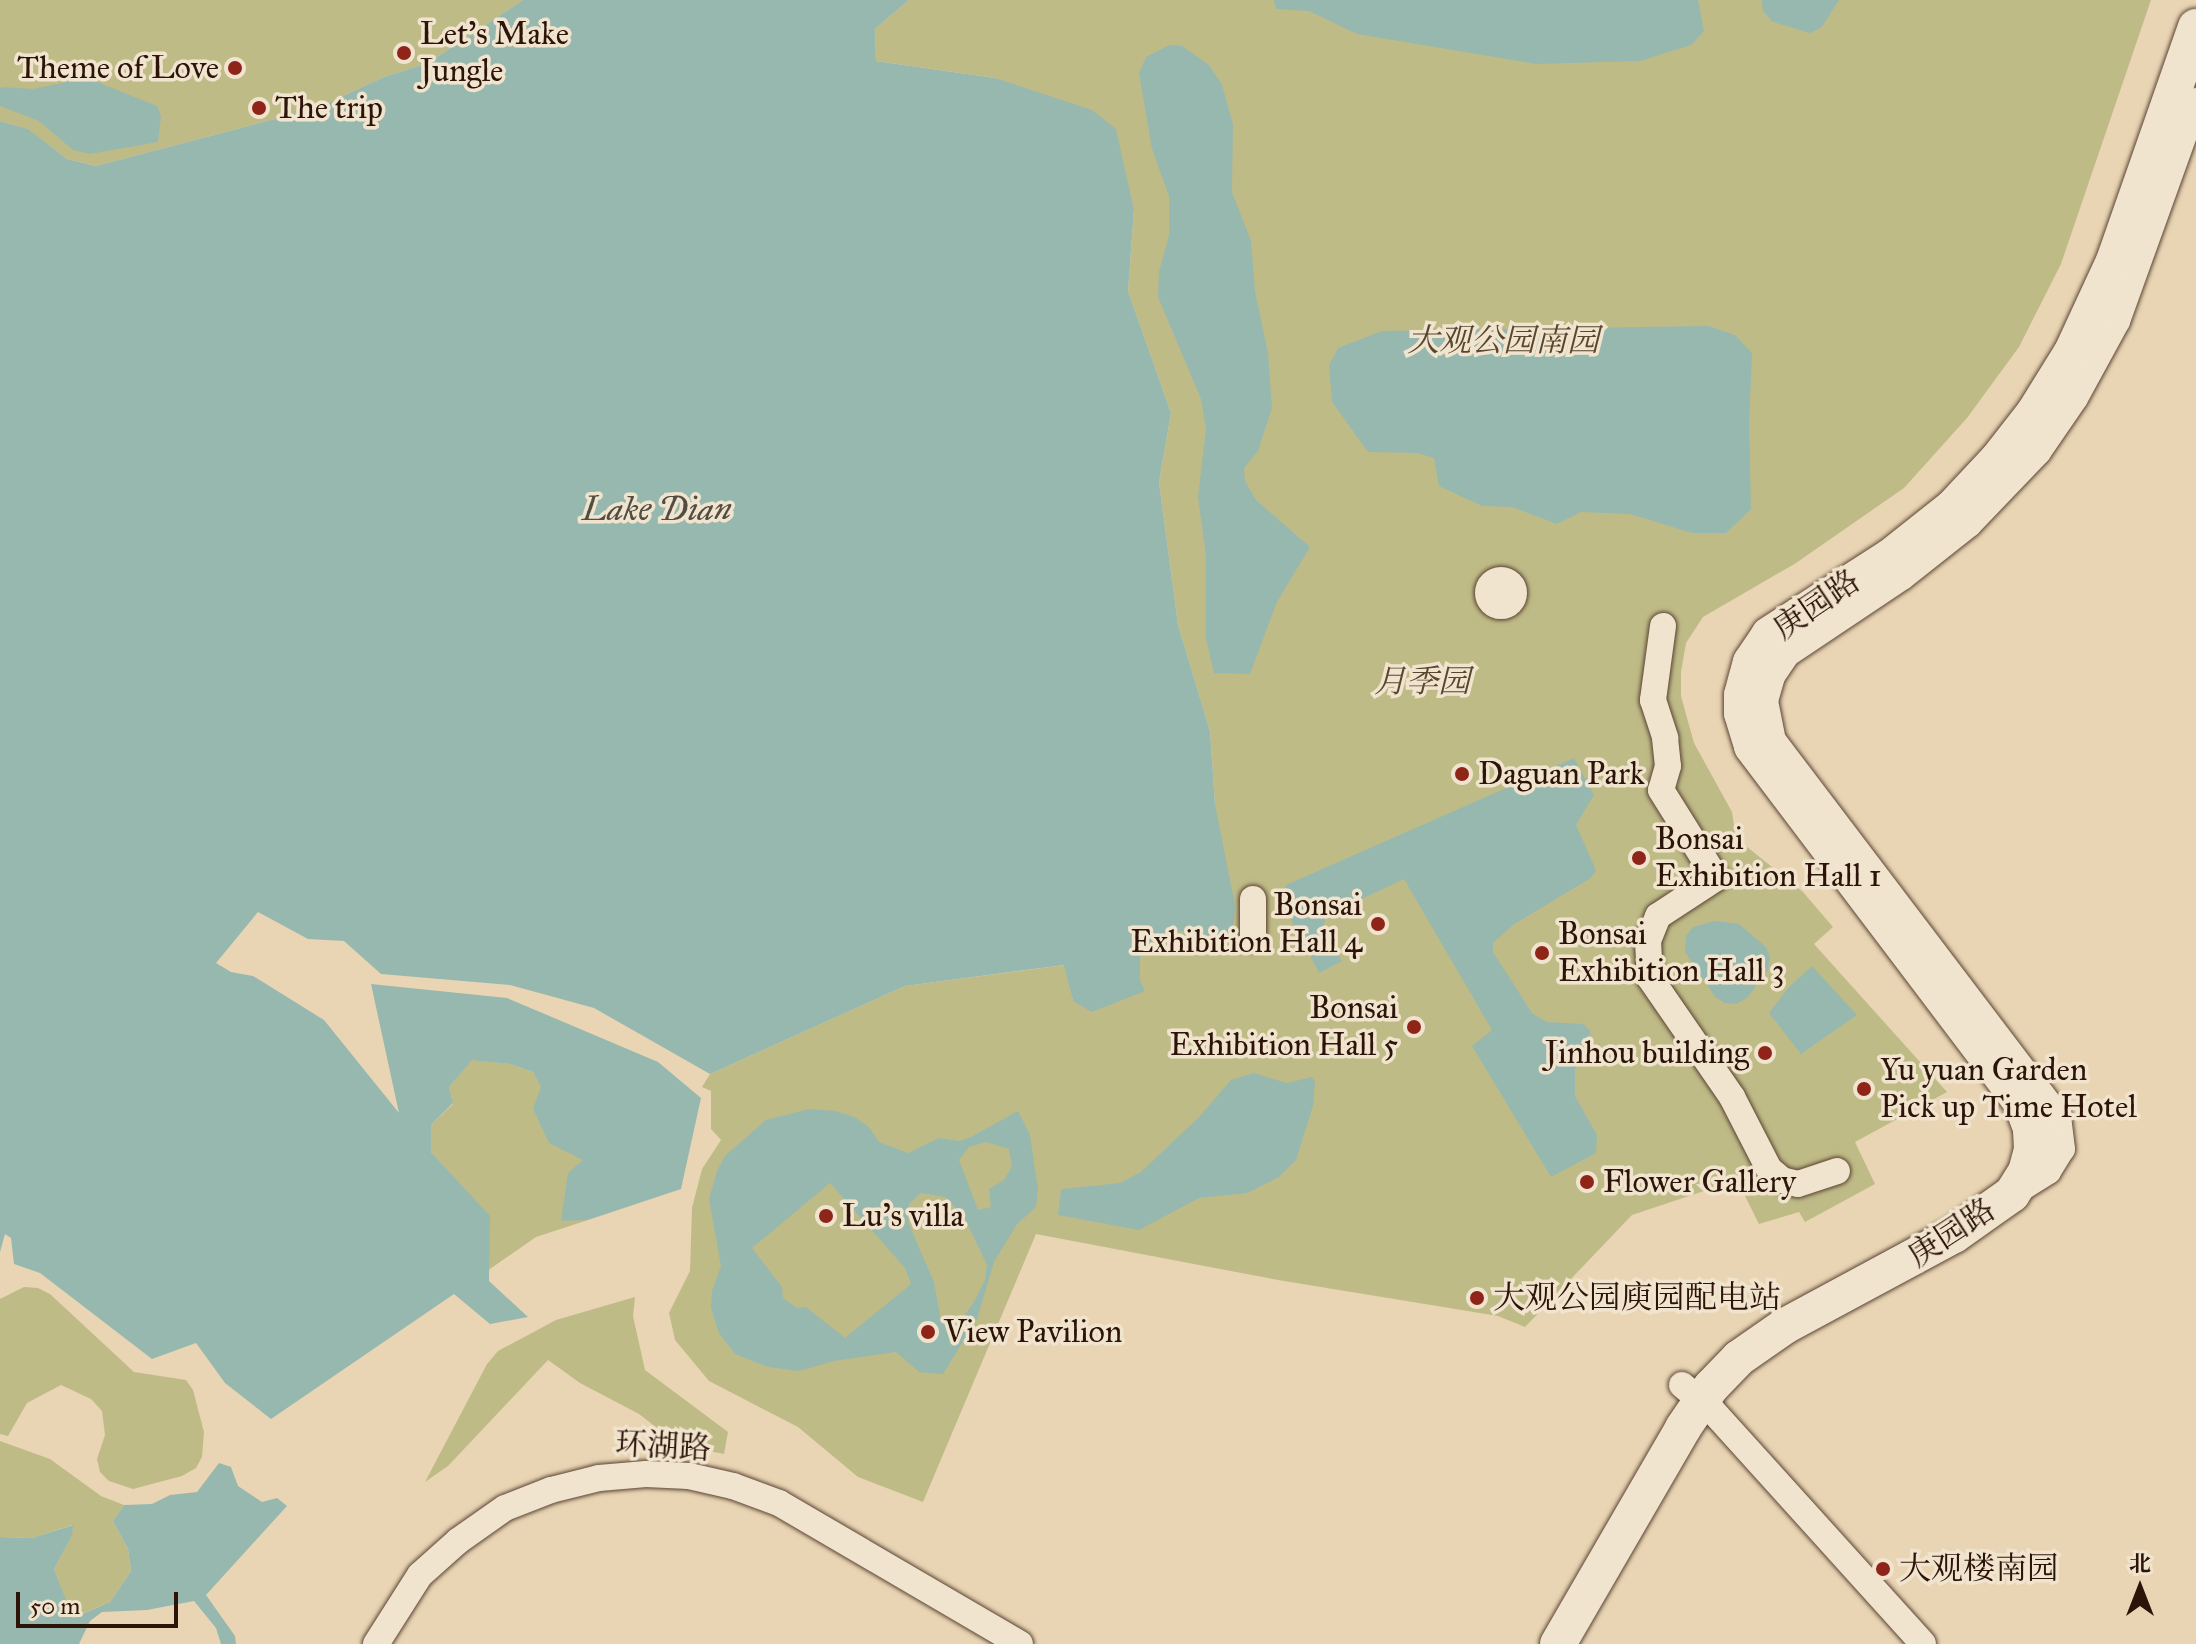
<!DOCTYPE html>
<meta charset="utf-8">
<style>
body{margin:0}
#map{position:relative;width:2196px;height:1644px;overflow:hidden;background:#e9d5b4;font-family:"IM FELL Great Primer","Noto Serif SC",serif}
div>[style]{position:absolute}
.green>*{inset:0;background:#bfbb87}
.water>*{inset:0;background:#97b8af}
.roads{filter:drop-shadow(0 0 2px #5b4434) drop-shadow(0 0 2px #5b4434)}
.street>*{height:26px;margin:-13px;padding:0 13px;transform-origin:13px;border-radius:13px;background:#f1e4ce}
.street>.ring{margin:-13px;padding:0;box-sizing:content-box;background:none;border:26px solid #f1e4ce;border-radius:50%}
.secondary>*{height:36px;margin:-18px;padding:0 18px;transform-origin:18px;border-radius:18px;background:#f1e4ce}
.dots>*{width:22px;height:22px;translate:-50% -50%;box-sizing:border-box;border:4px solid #f1e4ce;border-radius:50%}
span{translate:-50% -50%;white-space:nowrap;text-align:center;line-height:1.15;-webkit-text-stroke:7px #f1e4ce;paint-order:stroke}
.poi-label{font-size:32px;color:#2c1409}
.left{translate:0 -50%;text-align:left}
.right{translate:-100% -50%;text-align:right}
.park-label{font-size:32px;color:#58462f;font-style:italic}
.street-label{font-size:32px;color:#2c1409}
.water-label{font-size:34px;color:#514d43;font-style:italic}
.north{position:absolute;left:2100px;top:1548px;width:80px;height:80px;-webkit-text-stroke:6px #f1e4ce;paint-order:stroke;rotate:0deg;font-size:22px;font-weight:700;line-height:32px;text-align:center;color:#2c1409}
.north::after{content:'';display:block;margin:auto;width:28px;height:36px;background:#2c1409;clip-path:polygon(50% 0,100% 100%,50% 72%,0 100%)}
.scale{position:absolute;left:16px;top:1592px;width:162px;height:36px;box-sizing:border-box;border:4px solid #2c1409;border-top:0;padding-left:10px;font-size:24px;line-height:28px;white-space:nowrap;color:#2c1409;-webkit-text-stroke:6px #f1e4ce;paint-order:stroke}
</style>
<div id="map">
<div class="green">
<div style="clip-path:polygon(0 0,523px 0,428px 63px,384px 77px,317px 108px,96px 166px,67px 159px,27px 129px,0 121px)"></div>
<div style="clip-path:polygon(909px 0,2151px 0,2061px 264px,2019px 347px,1967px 418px,1904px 488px,1796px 563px,1703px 617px,1686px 643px,1681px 672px,1681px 696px,1694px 743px,1732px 812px,1736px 838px,1803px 892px,1833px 927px,1814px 944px,1947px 1092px,1855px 1142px,1875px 1184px,1805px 1222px,1799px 1212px,1759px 1224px,1737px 1180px,1632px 1215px,1525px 1327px,1498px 1316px,1278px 1280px,1036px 1234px,923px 1502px,858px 1477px,798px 1427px,709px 1381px,675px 1340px,669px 1313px,690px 1271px,692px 1208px,702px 1169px,721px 1140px,711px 1129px,711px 1091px,702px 1087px,710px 1074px,905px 986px,1065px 965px,1073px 1001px,1140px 981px,1140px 959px,1144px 949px,1160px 934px,1180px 929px,1199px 934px,1215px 804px,1210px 731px,1178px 625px,1159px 482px,1171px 413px,1128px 291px,1134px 210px,995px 78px,876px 61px,875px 29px)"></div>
<div style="clip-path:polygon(472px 1059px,510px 1064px,533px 1072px,584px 1160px,561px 1220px,588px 1220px,536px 1237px,487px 1271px,489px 1216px,431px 1152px,431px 1125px,453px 1104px,449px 1087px)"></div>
<div style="clip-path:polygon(24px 1287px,38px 1288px,50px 1294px,134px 1372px,186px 1380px,193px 1390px,204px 1432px,202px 1457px,196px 1468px,182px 1476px,133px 1489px,109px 1481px,100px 1472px,97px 1459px,105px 1435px,102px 1411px,91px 1399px,61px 1385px,27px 1403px,8px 1436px,0 1434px,0 1299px)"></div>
<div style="clip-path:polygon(635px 1297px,633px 1316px,645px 1370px,728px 1432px,724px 1454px,679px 1445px,639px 1414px,580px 1383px,548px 1360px,448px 1466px,425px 1482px,487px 1364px,498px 1351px,556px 1320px)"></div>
<div style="clip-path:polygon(0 1441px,50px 1459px,101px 1496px,124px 1505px,113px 1521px,128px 1549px,131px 1571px,110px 1602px,72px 1618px,54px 1569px,72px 1536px,72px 1525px,32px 1538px,0 1537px)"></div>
</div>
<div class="water">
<div style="clip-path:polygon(523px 0,909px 0,875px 29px,876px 61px,995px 78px,1092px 110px,1116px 129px,1134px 210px,1128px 291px,1171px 413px,1159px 482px,1178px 625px,1210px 731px,1215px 804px,1235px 905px,1233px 938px,1212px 953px,1200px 934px,1190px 930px,1160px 934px,1144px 949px,1140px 959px,1140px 981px,1145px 991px,1092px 1012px,1073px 1001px,1064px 965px,905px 986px,710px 1074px,594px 1008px,510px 985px,381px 974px,344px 941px,308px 939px,258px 912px,216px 963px,231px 972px,253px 976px,324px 1020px,399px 1113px,371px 984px,507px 998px,658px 1062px,701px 1098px,681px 1189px,588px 1220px,561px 1221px,568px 1173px,583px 1160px,549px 1143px,533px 1109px,541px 1087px,533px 1072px,510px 1064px,472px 1060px,449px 1087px,453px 1103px,431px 1125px,431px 1152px,490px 1216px,489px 1281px,528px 1317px,490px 1324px,454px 1294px,271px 1419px,225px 1383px,196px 1343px,152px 1359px,40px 1273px,14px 1264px,11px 1238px,5px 1234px,0 1252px,0 121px,28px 129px,67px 159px,96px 166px,317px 108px,384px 77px,428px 63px)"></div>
<div style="clip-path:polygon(1274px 0,1698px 0,1704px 31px,1691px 45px,1640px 61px,1536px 64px,1357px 34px,1309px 11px,1276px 9px)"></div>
<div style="clip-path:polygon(1762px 0,1839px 0,1822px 27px,1810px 33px,1773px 22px,1763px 11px)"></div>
<div style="clip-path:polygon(1169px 45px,1182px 46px,1209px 65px,1222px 85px,1233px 124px,1232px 192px,1251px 241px,1255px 291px,1268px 353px,1272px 408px,1258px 451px,1244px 468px,1245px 481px,1256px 500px,1310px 547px,1277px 602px,1250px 674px,1214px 673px,1206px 639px,1206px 556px,1198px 497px,1206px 429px,1201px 399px,1158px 297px,1159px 272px,1169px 235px,1169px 196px,1152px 149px,1139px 73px,1146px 57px)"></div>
<div style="clip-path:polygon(87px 78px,157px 106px,161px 116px,158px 142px,90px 154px,73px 150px,39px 121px,0 106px,0 88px,4px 87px,32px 89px)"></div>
<div style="clip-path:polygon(1708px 326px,1735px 335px,1752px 353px,1749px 424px,1751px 509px,1726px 533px,1692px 533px,1630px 514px,1581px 512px,1557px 524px,1512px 507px,1482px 506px,1439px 486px,1434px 458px,1417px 453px,1368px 452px,1332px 402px,1329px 365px,1338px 348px,1382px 331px)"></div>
<div style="clip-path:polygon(1574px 758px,1594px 795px,1576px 825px,1596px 870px,1591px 878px,1513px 925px,1493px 943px,1493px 952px,1532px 1013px,1547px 1022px,1583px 1024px,1590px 1030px,1591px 1038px,1575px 1069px,1575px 1096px,1597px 1135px,1596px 1153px,1551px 1177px,1472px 1046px,1492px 1030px,1404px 879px,1326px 916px,1323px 928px,1342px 961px,1319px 973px,1282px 902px,1286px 885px)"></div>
<div style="clip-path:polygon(1715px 921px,1739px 924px,1766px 947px,1770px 958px,1768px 970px,1747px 998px,1736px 1004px,1725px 1003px,1715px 997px,1685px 952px,1686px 936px,1693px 927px)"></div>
<div style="clip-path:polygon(1812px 966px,1857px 1015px,1801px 1054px,1769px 1013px,1788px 988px)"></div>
<div style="clip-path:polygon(1253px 1073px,1287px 1083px,1312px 1077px,1315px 1082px,1313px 1106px,1296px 1160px,1279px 1177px,1247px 1193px,1199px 1198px,1139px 1230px,1058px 1215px,1061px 1189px,1120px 1183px,1141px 1172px,1199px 1117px,1231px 1080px)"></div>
<div style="clip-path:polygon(evenodd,809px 1109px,836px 1111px,854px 1117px,869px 1127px,879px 1142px,908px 1153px,939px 1138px,960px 1141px,971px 1137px,1018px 1111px,1030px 1135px,1038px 1190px,1036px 1207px,1017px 1224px,994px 1262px,977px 1319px,943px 1374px,919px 1372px,896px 1352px,834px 1361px,799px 1371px,768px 1367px,735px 1354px,719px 1333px,711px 1308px,712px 1291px,721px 1266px,709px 1199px,717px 1171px,725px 1156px,766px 1120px,809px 1109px,986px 1142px,1009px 1149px,1012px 1166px,1004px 1180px,989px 1189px,991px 1207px,978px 1210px,959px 1160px,969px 1147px,986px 1142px,809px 1109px,830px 1183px,905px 1268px,911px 1284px,845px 1338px,806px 1307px,797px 1308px,783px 1298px,782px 1287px,752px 1248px,830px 1183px,809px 1109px,921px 1193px,945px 1197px,964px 1217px,987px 1265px,985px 1280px,975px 1300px,962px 1319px,952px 1325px,941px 1321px,934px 1282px,908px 1222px,909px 1204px,921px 1193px)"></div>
<div style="clip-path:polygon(219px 1463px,231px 1467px,238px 1486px,262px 1502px,277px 1498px,287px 1506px,206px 1595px,235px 1636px,236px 1644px,221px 1644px,216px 1628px,194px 1601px,147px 1610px,102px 1612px,90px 1621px,79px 1644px,0 1644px,0 1537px,32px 1538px,73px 1525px,72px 1536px,54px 1569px,73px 1618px,110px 1602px,131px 1571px,128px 1549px,113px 1521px,124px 1505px,152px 1504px,170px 1495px,197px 1492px)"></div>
</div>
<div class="roads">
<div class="street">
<div class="ring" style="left:1488px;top:580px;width:0;height:0"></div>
<div style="left:1663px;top:626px;width:75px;rotate:97.7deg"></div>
<div style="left:1653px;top:700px;width:40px;rotate:72deg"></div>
<div style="left:1665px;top:738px;width:28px;rotate:84deg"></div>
<div style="left:1668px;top:766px;width:25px;rotate:106deg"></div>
<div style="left:1661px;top:790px;width:104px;rotate:58deg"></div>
<div style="left:1716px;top:878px;width:69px;rotate:146.8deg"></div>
<div style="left:1658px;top:916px;width:27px;rotate:112deg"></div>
<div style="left:1648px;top:941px;width:37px;rotate:87deg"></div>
<div style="left:1650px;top:978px;width:145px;rotate:55.4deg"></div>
<div style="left:1732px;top:1097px;width:81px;rotate:62.8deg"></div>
<div style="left:1769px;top:1169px;width:17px;rotate:40deg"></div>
<div style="left:1782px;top:1180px;width:16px;rotate:14deg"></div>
<div style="left:1798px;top:1184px;width:41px;rotate:-18.4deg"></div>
<div style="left:1253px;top:899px;width:39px;rotate:90deg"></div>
<div style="left:2015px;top:1192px;width:39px;rotate:-32deg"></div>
<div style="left:2048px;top:1171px;width:26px;rotate:-58deg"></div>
<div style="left:2062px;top:1149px;width:33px;rotate:-97deg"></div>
<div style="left:2058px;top:1116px;width:471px;rotate:-127.2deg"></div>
<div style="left:1773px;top:741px;width:41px;rotate:-101.3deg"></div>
<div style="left:1765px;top:701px;width:26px;rotate:-74deg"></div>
<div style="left:1772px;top:676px;width:27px;rotate:-56deg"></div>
<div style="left:1787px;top:654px;width:138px;rotate:-33.8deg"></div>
<div style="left:1902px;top:577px;width:85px;rotate:-38.3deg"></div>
<div style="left:1969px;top:524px;width:100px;rotate:-46.2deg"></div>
<div style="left:2038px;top:452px;width:65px;rotate:-55.6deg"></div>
<div style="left:2075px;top:398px;width:88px;rotate:-61.4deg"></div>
<div style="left:2117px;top:321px;width:234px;rotate:-70.2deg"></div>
<div style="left:1682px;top:1385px;width:38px;rotate:40deg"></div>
<div style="left:1711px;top:1409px;width:316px;rotate:47.9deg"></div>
<div style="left:376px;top:1644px;width:82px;rotate:-57.5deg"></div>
<div style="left:420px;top:1575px;width:51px;rotate:-41.8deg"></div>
<div style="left:458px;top:1541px;width:57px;rotate:-35.1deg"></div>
<div style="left:505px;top:1508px;width:49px;rotate:-21.4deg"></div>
<div style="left:551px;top:1490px;width:49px;rotate:-14deg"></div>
<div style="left:599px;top:1478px;width:47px;rotate:-4.9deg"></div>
<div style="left:646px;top:1474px;width:43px;rotate:2.7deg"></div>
<div style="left:689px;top:1476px;width:45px;rotate:12.8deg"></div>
<div style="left:733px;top:1486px;width:49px;rotate:20.3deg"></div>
<div style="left:779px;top:1503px;width:279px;rotate:30.3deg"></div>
</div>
<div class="secondary">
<div style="left:1558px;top:1644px;width:250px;rotate:-59.9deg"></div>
<div style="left:1683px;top:1428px;width:50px;rotate:-55.7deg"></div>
<div style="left:1711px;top:1387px;width:40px;rotate:-46deg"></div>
<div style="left:1739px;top:1358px;width:56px;rotate:-34.8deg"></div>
<div style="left:1785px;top:1326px;width:192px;rotate:-28.3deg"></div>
<div style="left:1954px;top:1235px;width:71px;rotate:-35.3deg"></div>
<div style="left:2012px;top:1194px;width:26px;rotate:-58deg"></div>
<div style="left:2026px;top:1172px;width:24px;rotate:-75deg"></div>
<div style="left:2032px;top:1149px;width:21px;rotate:-93deg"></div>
<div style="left:2031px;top:1128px;width:28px;rotate:-111deg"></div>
<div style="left:2021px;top:1102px;width:446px;rotate:-127.1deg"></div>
<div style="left:1752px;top:746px;width:34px;rotate:-107deg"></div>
<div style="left:1742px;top:713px;width:18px;rotate:-90deg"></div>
<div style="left:1742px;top:695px;width:34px;rotate:-75deg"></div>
<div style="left:1751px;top:662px;width:32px;rotate:-56deg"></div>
<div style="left:1769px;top:635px;width:144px;rotate:-32.8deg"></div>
<div style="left:1890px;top:557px;width:80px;rotate:-38.4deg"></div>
<div style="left:1953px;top:507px;width:66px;rotate:-46.8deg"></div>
<div style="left:1998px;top:459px;width:58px;rotate:-52deg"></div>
<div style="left:2034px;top:413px;width:72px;rotate:-58.1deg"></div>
<div style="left:2072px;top:352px;width:100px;rotate:-65.2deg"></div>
<div style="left:2114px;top:261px;width:248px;rotate:-70.7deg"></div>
</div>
</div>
<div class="dots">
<div style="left:404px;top:53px;background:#8f2418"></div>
<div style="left:235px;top:68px;background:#8f2418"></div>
<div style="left:259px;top:108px;background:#8f2418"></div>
<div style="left:1462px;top:774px;background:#8f2418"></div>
<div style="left:1639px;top:858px;background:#8f2418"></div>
<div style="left:1378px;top:924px;background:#8f2418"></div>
<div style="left:1542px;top:953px;background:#8f2418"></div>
<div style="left:1414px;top:1027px;background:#8f2418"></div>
<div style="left:1765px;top:1053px;background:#8f2418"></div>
<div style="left:1864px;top:1089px;background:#8f2418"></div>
<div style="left:1587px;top:1182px;background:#8f2418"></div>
<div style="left:826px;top:1216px;background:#8f2418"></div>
<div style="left:1477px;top:1298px;background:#8f2418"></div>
<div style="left:928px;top:1332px;background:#8f2418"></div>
<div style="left:1883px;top:1569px;background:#8f2418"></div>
</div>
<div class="poi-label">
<span class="left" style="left:420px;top:53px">Let's Make<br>Jungle</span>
<span class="right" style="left:219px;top:68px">Theme of Love</span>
<span class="left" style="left:275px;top:108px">The trip</span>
<span class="left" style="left:1478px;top:774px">Daguan Park</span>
<span class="left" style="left:1655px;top:858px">Bonsai<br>Exhibition Hall 1</span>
<span class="right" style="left:1362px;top:924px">Bonsai<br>Exhibition Hall 4</span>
<span class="left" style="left:1558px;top:953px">Bonsai<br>Exhibition Hall 3</span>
<span class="right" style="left:1398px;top:1027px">Bonsai<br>Exhibition Hall 5</span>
<span class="right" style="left:1749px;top:1053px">Jinhou building</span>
<span class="left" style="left:1880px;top:1089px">Yu yuan Garden<br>Pick up Time Hotel</span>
<span class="left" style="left:1603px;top:1182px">Flower Gallery</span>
<span class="left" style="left:842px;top:1216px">Lu's villa</span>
<span class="left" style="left:1493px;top:1298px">大观公园庾园配电站</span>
<span class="left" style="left:944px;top:1332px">View Pavilion</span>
<span class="left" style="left:1899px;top:1569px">大观楼南园</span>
</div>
<div class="park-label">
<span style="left:1503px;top:341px">大观公园南园</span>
<span style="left:1422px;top:682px">月季园</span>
</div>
<div class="street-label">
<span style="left:1817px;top:605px;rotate:-34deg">庚园路</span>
<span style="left:1952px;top:1233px;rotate:-33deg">庚园路</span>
<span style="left:663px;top:1447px;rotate:3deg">环湖路</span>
</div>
<div class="water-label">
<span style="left:657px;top:509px">Lake Dian</span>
</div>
<div class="north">北</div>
<div class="scale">50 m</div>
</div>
